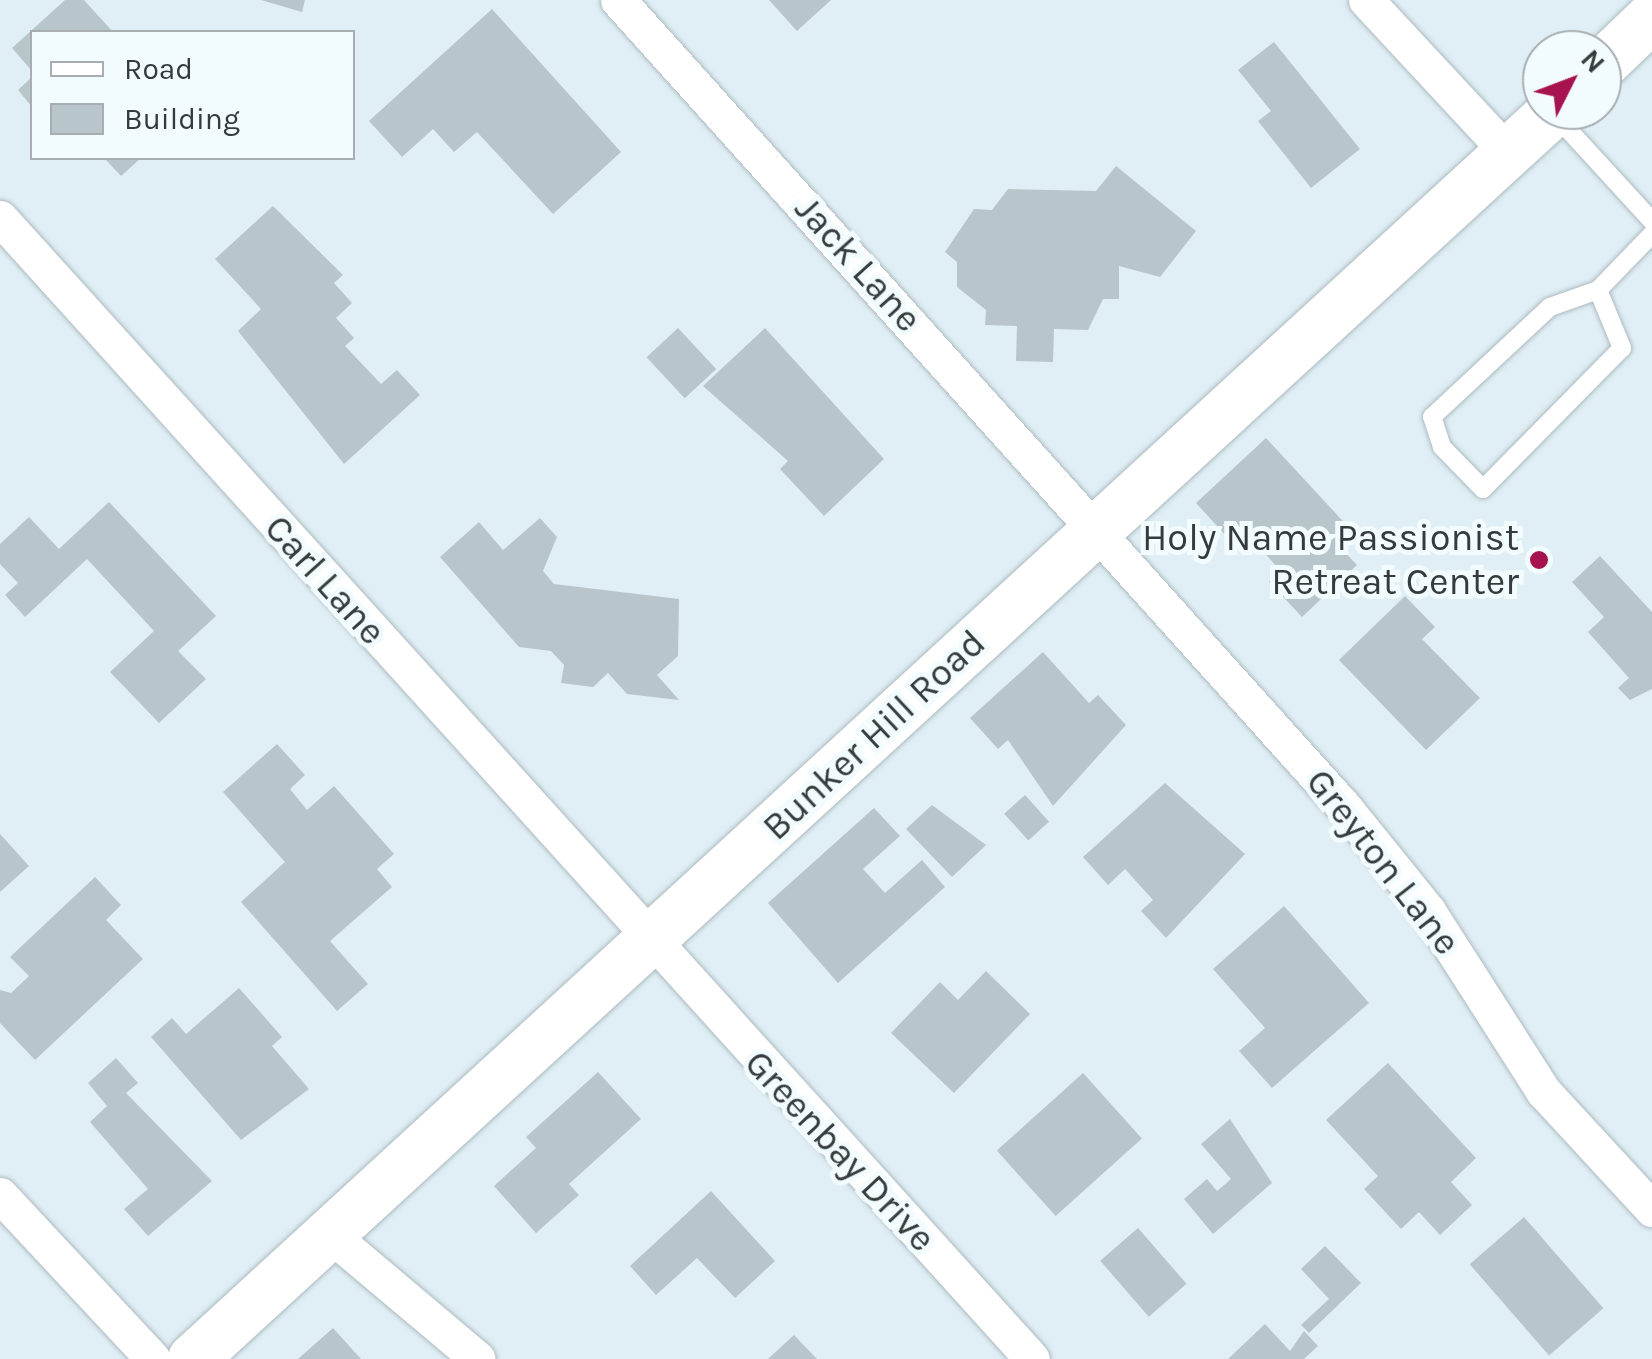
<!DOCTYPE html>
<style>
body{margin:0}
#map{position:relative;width:1652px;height:1359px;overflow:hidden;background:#e0eff5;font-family:Karla,sans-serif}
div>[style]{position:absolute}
.building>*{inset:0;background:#b8c6cc;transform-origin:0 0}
.roads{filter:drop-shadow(0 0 2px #adbbc1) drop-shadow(0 0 2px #adbbc1)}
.lane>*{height:18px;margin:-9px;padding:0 9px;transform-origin:9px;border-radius:9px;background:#fff}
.street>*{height:35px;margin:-17.5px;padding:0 17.5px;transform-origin:17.5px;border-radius:17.5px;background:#fff}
.secondary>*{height:50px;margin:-25px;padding:0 25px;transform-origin:25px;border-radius:25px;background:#fff}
.dots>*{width:28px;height:28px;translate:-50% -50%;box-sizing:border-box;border:5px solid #f2fbfe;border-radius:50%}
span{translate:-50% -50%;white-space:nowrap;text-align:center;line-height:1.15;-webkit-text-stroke:10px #f2fbfe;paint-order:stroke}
.street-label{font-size:38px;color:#353b3d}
.poi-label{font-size:38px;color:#353b3d}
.right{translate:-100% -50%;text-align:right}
.legend{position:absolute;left:30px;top:30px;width:325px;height:130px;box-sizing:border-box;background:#f2fbfe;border:2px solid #a6aeb1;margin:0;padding:12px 18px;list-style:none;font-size:30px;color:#353b3d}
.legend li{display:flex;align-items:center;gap:20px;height:50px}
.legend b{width:50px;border:2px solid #a6aeb1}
.north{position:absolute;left:1522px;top:30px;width:100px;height:100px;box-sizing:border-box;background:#f2fbfe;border:2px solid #a6aeb1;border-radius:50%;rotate:48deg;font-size:28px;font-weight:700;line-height:40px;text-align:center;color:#353b3d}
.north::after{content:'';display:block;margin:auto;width:35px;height:45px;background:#a6134f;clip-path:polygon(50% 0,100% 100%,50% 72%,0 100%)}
</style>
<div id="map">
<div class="building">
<div style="clip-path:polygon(65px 0,84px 0,113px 32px,32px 32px,32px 71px,12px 48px)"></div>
<div style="clip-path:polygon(261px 0,305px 0,302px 12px)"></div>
<div style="clip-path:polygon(769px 0,831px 0,797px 31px)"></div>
<div style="clip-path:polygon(492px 9px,621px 152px,553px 214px,477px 132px,454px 152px,433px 129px,402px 157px,369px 121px)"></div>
<div style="clip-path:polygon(1274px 42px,1360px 149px,1311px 188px,1258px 121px,1271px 111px,1238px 70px)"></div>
<div style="clip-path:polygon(32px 77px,32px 107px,18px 90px)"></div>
<div style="clip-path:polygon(104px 158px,141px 158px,121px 176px)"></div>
<div style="clip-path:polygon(1116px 166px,1196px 231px,1160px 277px,1119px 266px,1119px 299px,1103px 299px,1088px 330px,1054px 329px,1053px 362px,1016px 361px,1017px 326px,985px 325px,986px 310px,957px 287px,957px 262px,945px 252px,974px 209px,992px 210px,1008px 189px,1096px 191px)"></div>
<div style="clip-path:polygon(273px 206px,343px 275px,334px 283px,352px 303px,336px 318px,354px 338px,345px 346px,381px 384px,397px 370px,420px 395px,344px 464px,238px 331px,261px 309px,215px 259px)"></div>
<div style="left:678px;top:328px;width:56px;height:43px;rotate:47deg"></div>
<div style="clip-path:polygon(765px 328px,884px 459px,824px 516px,780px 469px,788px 461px,703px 386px)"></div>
<div style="clip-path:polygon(1266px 438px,1352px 531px,1338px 545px,1357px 565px,1302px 617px,1269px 582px,1281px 571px,1240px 527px,1228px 538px,1196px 503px)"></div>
<div style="clip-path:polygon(109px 502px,216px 616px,178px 651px,206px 679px,159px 723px,110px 672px,154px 631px,87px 559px,25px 617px,5px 595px,18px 583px,0 564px,0 544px,29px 517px,59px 549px)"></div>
<div style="clip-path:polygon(540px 518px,557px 537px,543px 571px,554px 584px,679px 599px,678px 656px,657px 675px,679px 700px,627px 694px,608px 673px,593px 687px,561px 683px,564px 665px,551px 651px,519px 647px,440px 557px,479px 522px,503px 550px)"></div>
<div style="clip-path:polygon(1600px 556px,1652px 612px,1652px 689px,1630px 700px,1618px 688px,1629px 678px,1588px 632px,1604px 617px,1572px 582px)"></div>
<div style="clip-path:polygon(1405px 596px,1435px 627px,1422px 639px,1480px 698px,1426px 750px,1339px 660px)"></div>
<div style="clip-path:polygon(1043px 652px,1089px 703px,1098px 695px,1126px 725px,1053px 806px,1008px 740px,998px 749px,970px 718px)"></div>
<div style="clip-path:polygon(277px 744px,305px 775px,290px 789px,307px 810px,334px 786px,394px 854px,377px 869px,392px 887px,330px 941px,368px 984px,337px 1011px,241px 902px,285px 862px,223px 792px)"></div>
<div style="clip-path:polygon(1165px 783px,1245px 854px,1166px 938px,1141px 911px,1153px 900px,1125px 869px,1108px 885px,1083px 857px)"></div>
<div style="left:1025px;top:795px;width:36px;height:28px;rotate:48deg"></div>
<div style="clip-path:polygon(932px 805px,986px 845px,952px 877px,906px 829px)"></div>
<div style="clip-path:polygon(874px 808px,900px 836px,863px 869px,885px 893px,922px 860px,945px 887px,838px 983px,768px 903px)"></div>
<div style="clip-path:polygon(0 834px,29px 866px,0 892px)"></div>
<div style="clip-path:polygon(95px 877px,121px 905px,106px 920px,143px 959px,35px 1060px,0 1023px,0 990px,11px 993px,29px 976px,10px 957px)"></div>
<div style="clip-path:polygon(1284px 906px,1369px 1003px,1272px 1088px,1239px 1051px,1265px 1028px,1213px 969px)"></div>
<div style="clip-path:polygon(986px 971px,1030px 1014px,954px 1093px,891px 1033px,940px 982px,958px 1000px)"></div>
<div style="clip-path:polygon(239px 988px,282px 1037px,272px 1046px,309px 1089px,241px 1140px,151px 1037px,172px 1018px,186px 1034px)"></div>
<div style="clip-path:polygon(116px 1058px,138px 1083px,126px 1093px,212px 1181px,148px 1236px,124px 1209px,148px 1189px,90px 1122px,107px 1106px,88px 1083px)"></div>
<div style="clip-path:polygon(1388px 1063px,1476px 1158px,1451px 1182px,1472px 1205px,1440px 1235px,1419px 1212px,1401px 1229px,1364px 1189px,1378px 1176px,1326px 1120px)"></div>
<div style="clip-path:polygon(598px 1072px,641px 1119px,569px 1184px,579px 1195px,536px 1233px,494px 1186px,536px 1148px,526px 1137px)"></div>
<div style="left:1083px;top:1073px;width:88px;height:116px;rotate:48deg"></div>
<div style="clip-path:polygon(1230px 1119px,1272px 1183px,1213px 1234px,1184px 1199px,1207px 1179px,1217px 1191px,1231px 1179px,1201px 1144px)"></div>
<div style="clip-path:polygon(711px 1191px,775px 1261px,735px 1298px,697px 1258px,656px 1295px,630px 1266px)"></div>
<div style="left:1524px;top:1217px;width:121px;height:72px;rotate:49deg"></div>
<div style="left:1138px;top:1228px;width:74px;height:50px;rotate:49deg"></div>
<div style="clip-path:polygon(1325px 1246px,1361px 1283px,1309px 1333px,1301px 1325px,1329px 1299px,1301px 1269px)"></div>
<div style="clip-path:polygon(1265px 1324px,1290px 1351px,1304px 1331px,1318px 1346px,1304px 1359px,1228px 1359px)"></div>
<div style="clip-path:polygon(333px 1328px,361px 1359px,298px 1359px)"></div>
<div style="clip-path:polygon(794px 1335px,817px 1359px,768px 1359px)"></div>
</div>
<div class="roads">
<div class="lane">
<div style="left:1553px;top:113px;width:147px;rotate:47.5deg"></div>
<div style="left:1598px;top:290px;width:63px;rotate:67.5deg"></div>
<div style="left:1622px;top:348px;width:198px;rotate:134.6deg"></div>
<div style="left:1483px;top:489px;width:59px;rotate:-134.3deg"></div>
<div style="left:1442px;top:447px;width:32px;rotate:-108deg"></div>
<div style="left:1432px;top:417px;width:161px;rotate:-43deg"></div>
<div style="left:1550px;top:307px;width:51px;rotate:-19.5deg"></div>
<div style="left:1598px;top:290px;width:78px;rotate:-46deg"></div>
</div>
<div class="street">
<div style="left:618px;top:0;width:1087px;rotate:48.02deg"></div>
<div style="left:1345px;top:808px;width:132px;rotate:51.1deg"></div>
<div style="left:1428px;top:911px;width:214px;rotate:57.4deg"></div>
<div style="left:1543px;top:1091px;width:161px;rotate:47.3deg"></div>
<div style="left:1366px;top:0;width:210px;rotate:47.1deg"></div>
<div style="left:0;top:218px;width:1538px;rotate:47.87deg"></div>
<div style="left:0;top:1195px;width:224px;rotate:47deg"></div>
<div style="left:333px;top:1237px;width:189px;rotate:40.1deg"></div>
</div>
<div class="secondary">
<div style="left:1602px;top:65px;width:69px;rotate:-43.8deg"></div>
<div style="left:193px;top:1359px;width:1848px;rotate:-42.52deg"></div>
</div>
</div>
<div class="dots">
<div style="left:1539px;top:560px;background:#a6134f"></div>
</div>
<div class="street-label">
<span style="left:858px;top:264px;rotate:48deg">Jack Lane</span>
<span style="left:325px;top:580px;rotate:48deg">Carl Lane</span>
<span style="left:874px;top:735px;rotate:-43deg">Bunker Hill Road</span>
<span style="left:1383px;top:862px;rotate:52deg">Greyton Lane</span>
<span style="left:840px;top:1151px;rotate:47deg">Greenbay Drive</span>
</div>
<div class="poi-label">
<span class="right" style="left:1519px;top:560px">Holy Name Passionist<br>Retreat Center</span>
</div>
<ul class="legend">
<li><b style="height:12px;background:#fff"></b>Road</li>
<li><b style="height:28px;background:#b8c6cc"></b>Building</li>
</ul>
<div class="north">N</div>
</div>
